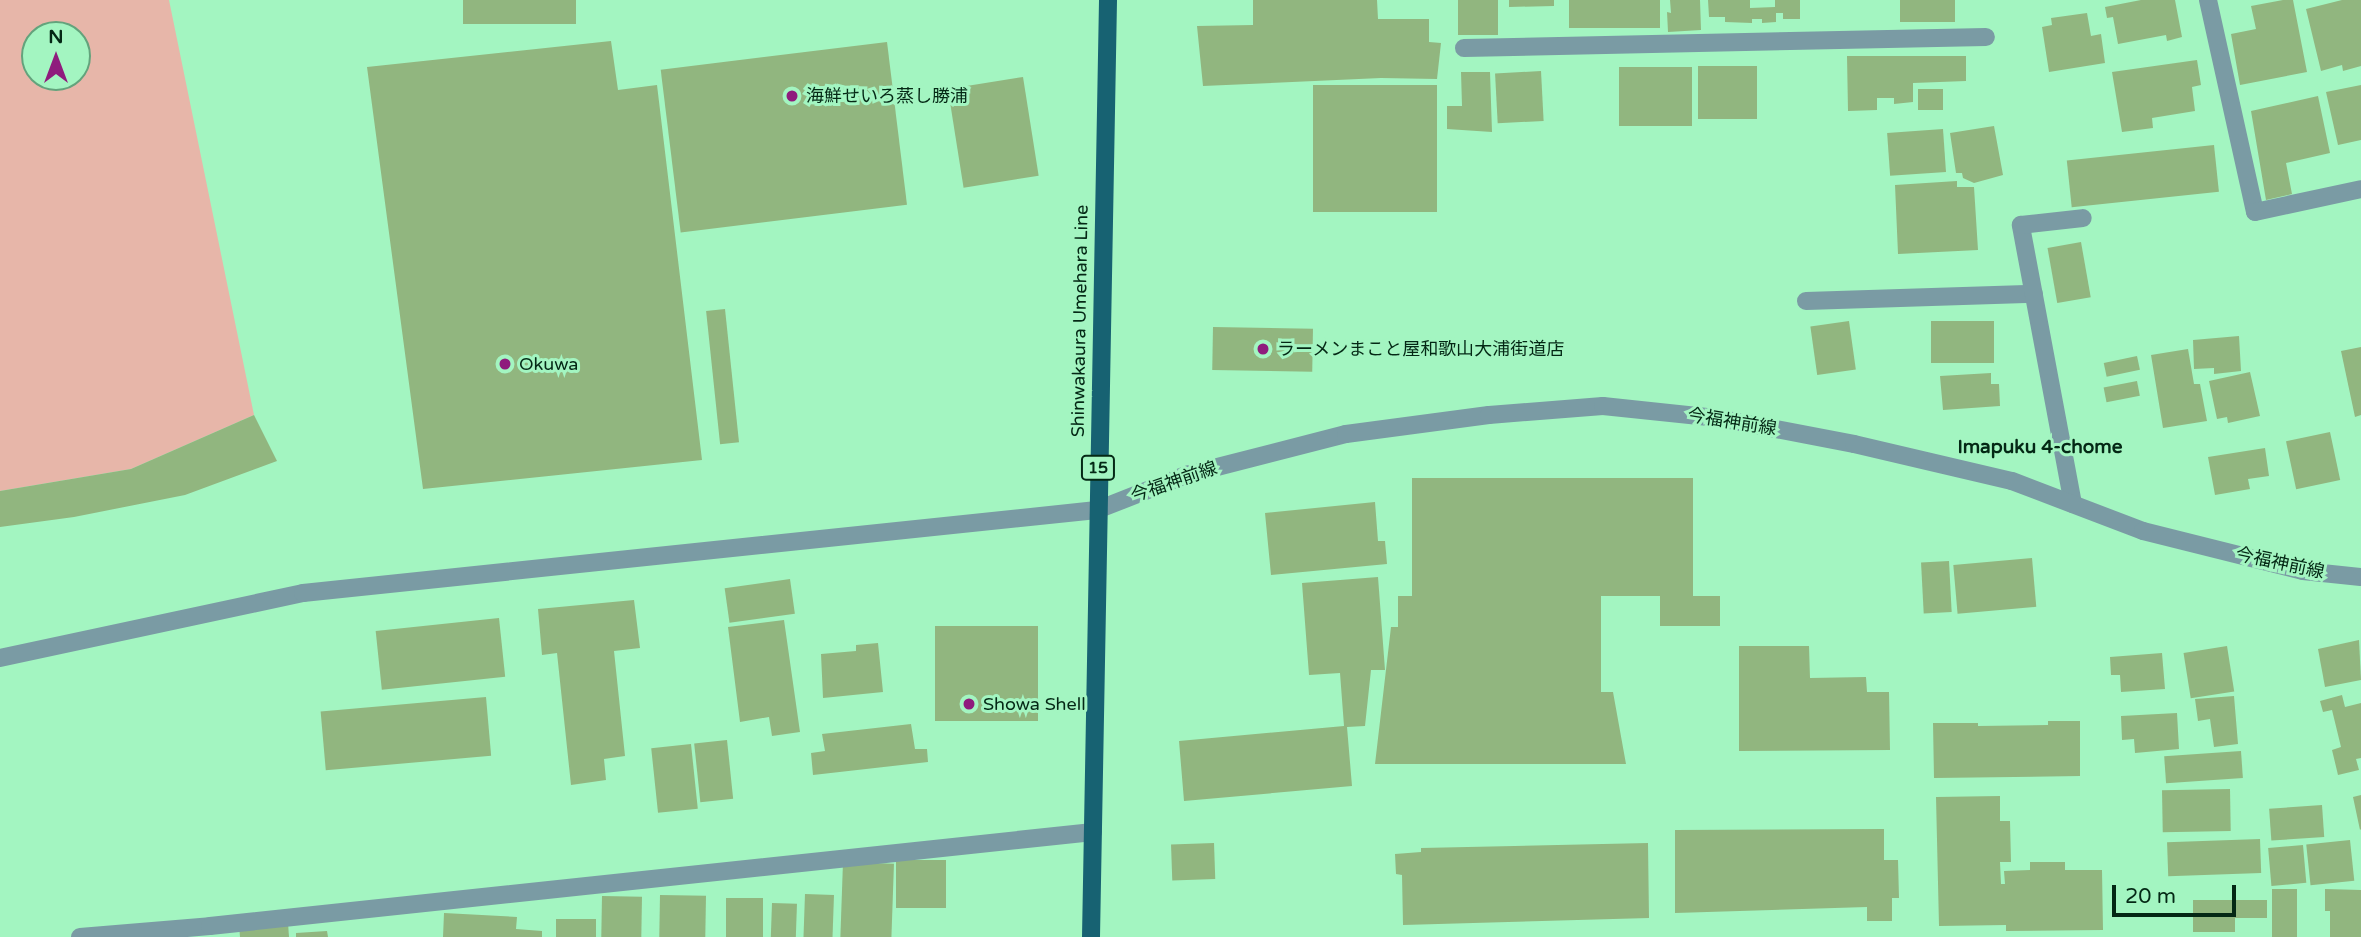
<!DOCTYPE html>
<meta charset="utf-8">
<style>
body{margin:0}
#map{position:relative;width:2361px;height:937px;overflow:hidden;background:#a3f5c1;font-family:"Varela Round","Noto Sans JP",sans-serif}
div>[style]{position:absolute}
.green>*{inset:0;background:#e7b6a9}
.building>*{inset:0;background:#91b67f;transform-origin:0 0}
.minor>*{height:18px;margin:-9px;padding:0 9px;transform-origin:9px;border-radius:9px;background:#7a9ba4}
.major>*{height:18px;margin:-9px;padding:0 9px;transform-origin:9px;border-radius:9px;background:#176272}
.dots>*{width:19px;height:19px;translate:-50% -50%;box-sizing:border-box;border:4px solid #a3f5c1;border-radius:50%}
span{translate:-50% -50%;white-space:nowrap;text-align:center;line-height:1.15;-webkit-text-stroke:6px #a3f5c1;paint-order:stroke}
.shield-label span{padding:2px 5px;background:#a3f5c1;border:2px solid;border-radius:5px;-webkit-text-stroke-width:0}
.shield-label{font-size:16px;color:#042815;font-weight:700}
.poi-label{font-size:18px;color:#042815}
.left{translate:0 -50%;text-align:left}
.street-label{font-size:18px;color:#042815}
.neighbourhood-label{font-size:19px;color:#042815;font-weight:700}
.north{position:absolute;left:21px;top:21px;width:70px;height:70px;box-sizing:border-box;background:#a3f5c1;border:2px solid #63a37c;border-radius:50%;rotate:0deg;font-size:19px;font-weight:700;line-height:28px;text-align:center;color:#042815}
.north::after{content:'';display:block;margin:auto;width:24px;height:32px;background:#8f1c7d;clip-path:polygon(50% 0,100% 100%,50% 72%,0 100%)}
.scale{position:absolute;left:2112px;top:885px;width:124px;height:32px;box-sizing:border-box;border:4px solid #042815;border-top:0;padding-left:9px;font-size:21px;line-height:24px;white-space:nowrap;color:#042815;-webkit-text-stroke:5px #a3f5c1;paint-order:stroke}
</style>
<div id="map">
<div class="green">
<div style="clip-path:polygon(evenodd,0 0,169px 0,254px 415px,131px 469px,0 491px,0 0,35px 35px,77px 35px,77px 77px,35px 77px,35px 35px)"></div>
</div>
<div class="building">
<div style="left:463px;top:0;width:113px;height:24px"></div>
<div style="clip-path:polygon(1253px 0,1377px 0,1378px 19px,1429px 19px,1429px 42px,1441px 43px,1437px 79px,1381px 78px,1203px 86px,1197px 26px,1253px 25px)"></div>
<div style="left:1458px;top:0;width:40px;height:35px"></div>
<div style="clip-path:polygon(1509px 0,1554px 0,1554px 6px,1509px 7px)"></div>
<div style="left:1569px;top:0;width:91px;height:28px"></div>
<div style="clip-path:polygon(1670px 0,1700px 0,1701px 30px,1668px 32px,1667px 12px,1671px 13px)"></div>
<div style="clip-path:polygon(1708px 0,1750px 0,1750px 8px,1775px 7px,1775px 0,1800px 0,1800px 19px,1783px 19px,1783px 13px,1776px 13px,1776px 22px,1762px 23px,1762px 19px,1752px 19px,1752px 23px,1725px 22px,1725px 17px,1709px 17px)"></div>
<div style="left:1900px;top:0;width:55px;height:22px"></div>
<div style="clip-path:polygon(2141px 0,2175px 0,2182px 37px,2167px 41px,2166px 35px,2118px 44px,2113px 17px,2107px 18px,2105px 7px)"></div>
<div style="clip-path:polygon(2283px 0,2293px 0,2307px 72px,2240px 85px,2231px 34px,2256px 29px,2251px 6px)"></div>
<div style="clip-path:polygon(2342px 0,2361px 0,2361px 66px,2343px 71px,2342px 65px,2321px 71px,2306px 9px)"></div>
<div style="clip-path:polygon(2087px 13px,2091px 36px,2101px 34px,2105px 63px,2049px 72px,2042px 27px,2052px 25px,2051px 18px)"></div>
<div style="clip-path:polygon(611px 41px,618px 90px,657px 85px,702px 460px,423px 489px,367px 67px)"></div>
<div style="left:887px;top:42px;width:164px;height:228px;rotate:83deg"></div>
<div style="clip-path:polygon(1847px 56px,1966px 56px,1966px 81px,1913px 83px,1913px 102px,1894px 104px,1894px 98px,1877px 98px,1877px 110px,1848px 111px)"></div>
<div style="clip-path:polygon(2197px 60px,2201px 85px,2192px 87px,2195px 111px,2152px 118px,2153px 128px,2122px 132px,2112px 72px)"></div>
<div style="left:1698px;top:66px;width:59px;height:53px"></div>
<div style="left:1619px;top:67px;width:73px;height:59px"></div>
<div style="left:1541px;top:71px;width:50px;height:46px;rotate:87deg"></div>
<div style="clip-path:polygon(1461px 72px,1490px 72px,1492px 132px,1447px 129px,1447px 106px,1462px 106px)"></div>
<div style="left:1023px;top:77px;width:100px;height:76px;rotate:81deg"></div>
<div style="left:1313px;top:85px;width:124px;height:127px"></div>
<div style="clip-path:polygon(2361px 85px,2361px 140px,2338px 145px,2326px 92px)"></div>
<div style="left:1918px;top:89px;width:25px;height:21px"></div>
<div style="clip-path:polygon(2318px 96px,2330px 153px,2286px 163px,2292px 194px,2266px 200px,2251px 111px)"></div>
<div style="clip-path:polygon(1994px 126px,2003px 175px,1974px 183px,1963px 178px,1962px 173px,1956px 173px,1950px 133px)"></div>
<div style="left:1943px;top:129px;width:43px;height:56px;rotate:86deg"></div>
<div style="left:2214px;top:145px;width:47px;height:148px;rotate:84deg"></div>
<div style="clip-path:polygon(1957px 181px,1957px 187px,1974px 187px,1978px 250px,1898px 254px,1895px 185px)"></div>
<div style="left:2081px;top:242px;width:56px;height:34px;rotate:80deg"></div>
<div style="left:725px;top:309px;width:134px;height:19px;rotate:84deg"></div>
<div style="left:1849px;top:321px;width:49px;height:39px;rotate:82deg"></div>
<div style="left:1931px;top:321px;width:63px;height:42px"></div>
<div style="left:1213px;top:327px;width:100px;height:43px;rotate:1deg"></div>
<div style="clip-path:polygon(2239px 336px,2241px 371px,2214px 374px,2214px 368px,2194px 369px,2193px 340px)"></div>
<div style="clip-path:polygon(2361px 347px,2361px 415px,2355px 417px,2341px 351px)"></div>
<div style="clip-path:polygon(2188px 349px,2194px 384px,2200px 384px,2207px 421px,2163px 428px,2151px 355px)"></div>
<div style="left:2137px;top:356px;width:14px;height:34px;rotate:78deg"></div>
<div style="clip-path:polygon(2250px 372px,2260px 416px,2228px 423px,2227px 417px,2217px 419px,2209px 381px)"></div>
<div style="clip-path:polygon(1991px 373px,1991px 384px,1999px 384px,2000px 406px,1943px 410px,1940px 376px)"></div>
<div style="left:2137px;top:381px;width:15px;height:34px;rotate:79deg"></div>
<div style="clip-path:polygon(254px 415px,277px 461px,185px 495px,74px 517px,0 527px,0 491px,131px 469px)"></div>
<div style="left:2330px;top:432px;width:49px;height:45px;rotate:78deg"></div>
<div style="clip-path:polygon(2265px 448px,2269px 476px,2248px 479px,2250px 489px,2215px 495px,2208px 457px)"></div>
<div style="clip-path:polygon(1412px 478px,1693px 478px,1693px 596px,1720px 596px,1720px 626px,1660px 626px,1660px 596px,1601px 596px,1601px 692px,1613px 692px,1626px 764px,1375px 764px,1391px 627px,1398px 627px,1398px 596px,1412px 596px)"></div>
<div style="clip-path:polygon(1375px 502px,1378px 541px,1385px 541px,1387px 564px,1271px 575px,1265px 513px)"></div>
<div style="left:2032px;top:558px;width:49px;height:79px;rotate:85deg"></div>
<div style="left:1949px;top:561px;width:51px;height:28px;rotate:87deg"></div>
<div style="clip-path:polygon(1378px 577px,1385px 670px,1371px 670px,1365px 726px,1347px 727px,1352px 786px,1184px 801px,1179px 741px,1344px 726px,1340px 673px,1309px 675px,1302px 583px)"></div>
<div style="left:790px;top:579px;width:35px;height:66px;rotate:82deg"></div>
<div style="clip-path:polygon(634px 600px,640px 648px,614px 651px,625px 756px,604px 759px,606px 780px,571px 785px,557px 653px,542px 655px,538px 609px)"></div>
<div style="left:499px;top:618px;width:59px;height:124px;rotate:84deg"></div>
<div style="clip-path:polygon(784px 620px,800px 732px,772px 736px,769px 717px,740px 722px,728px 627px)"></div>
<div style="left:935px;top:626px;width:103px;height:95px"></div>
<div style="clip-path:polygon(2359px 640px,2361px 680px,2325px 687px,2318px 649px)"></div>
<div style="clip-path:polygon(878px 643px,883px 692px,823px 698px,821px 654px,856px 651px,856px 645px)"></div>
<div style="clip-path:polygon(1739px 646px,1809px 646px,1810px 678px,1866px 677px,1867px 692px,1889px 692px,1890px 750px,1739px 751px)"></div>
<div style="left:2227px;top:646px;width:46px;height:44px;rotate:81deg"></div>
<div style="clip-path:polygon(2162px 653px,2165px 689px,2121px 692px,2120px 675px,2111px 675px,2110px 657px)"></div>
<div style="clip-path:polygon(2342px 695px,2345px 707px,2361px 703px,2361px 758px,2356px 759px,2359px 770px,2338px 775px,2332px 750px,2341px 747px,2332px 710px,2323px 712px,2320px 701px)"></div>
<div style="clip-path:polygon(2234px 696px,2238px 744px,2214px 747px,2210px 719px,2198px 721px,2195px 699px)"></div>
<div style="left:486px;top:697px;width:59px;height:166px;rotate:85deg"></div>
<div style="clip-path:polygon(2177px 713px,2179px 749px,2135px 753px,2134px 739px,2122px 740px,2121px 716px)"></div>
<div style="clip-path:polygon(2048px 721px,2080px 721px,2080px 776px,1934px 778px,1933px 723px,1978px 723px,1978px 726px,2048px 725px)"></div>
<div style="clip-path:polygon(911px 724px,915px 749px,927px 749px,928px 762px,813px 775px,811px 753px,825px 751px,822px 734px)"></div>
<div style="left:727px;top:740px;width:59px;height:33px;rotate:84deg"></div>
<div style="left:691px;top:744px;width:65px;height:40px;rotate:84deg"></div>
<div style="left:2241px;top:751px;width:27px;height:77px;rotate:86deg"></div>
<div style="left:2230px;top:789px;width:42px;height:68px;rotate:89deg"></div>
<div style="clip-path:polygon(2361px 795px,2361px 829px,2360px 830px,2353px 797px)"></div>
<div style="clip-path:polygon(2000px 796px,2000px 821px,2010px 821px,2011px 862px,2000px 862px,2001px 884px,2005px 884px,2004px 871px,2030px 870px,2030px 862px,2065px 862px,2065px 870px,2102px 870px,2103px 930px,2006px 931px,2006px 925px,1939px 926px,1936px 797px)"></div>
<div style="left:2322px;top:805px;width:32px;height:53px;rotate:86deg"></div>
<div style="clip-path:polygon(1884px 829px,1884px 860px,1898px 860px,1899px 898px,1892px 898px,1892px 921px,1867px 921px,1867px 907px,1675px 913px,1675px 830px)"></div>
<div style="left:2260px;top:839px;width:34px;height:93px;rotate:88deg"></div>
<div style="left:2350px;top:840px;width:41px;height:44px;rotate:84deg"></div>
<div style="left:1214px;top:843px;width:36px;height:43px;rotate:88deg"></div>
<div style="clip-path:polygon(1648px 843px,1649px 918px,1403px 925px,1402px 875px,1396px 874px,1395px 854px,1421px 852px,1421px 848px)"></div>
<div style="left:2303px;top:845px;width:38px;height:35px;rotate:85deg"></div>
<div style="left:896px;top:860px;width:50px;height:48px"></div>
<div style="left:843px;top:862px;width:51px;height:75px;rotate:2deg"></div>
<div style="left:2272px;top:889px;width:25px;height:48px"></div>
<div style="clip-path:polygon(2325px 889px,2361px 890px,2361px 937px,2330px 937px,2330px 911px,2325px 911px)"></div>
<div style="left:805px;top:894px;width:29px;height:43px;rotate:2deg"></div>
<div style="left:660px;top:895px;width:46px;height:42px;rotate:1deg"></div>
<div style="left:602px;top:896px;width:40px;height:41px;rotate:1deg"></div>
<div style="left:726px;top:898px;width:37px;height:39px"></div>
<div style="clip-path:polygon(2193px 900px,2267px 900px,2267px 918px,2235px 918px,2235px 932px,2193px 932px)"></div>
<div style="left:772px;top:903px;width:25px;height:34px;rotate:2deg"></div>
<div style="clip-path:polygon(444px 913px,517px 917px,516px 929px,542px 931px,542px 937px,443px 937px)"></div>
<div style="left:556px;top:919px;width:40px;height:18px"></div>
<div style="clip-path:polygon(288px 923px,289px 937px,240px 937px,239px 925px)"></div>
<div style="clip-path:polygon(327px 931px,328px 937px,296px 937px,296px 933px)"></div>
</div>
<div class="minor">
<div style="left:2208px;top:0;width:217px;rotate:77.5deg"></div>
<div style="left:2255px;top:212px;width:108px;rotate:-12.2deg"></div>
<div style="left:1464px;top:48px;width:522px;rotate:-1.21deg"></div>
<div style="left:1806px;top:301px;width:228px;rotate:-1.8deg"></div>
<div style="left:2073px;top:504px;width:284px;rotate:-100.6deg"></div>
<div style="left:2021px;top:225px;width:62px;rotate:-6.4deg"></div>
<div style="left:0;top:658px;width:310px;rotate:-12.1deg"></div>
<div style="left:303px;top:593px;width:798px;rotate:-5.97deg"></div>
<div style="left:1097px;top:510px;width:96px;rotate:-21.5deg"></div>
<div style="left:1186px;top:475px;width:165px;rotate:-14.4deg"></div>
<div style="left:1346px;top:434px;width:144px;rotate:-7.6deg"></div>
<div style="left:1489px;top:415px;width:114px;rotate:-4.5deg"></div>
<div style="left:1603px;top:406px;width:116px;rotate:6deg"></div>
<div style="left:1718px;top:418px;width:138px;rotate:10.8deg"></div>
<div style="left:1854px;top:444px;width:162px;rotate:13.2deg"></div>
<div style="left:2012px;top:481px;width:140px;rotate:20.9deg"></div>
<div style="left:2143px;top:531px;width:165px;rotate:14deg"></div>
<div style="left:2303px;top:571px;width:58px;rotate:5.9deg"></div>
<div style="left:80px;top:937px;width:130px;rotate:-4.8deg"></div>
<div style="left:210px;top:926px;width:888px;rotate:-6.08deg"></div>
</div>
<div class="major">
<div style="left:1091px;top:937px;width:937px;rotate:-88.96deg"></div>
</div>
<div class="dots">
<div style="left:792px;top:96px;background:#8f1c7d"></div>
<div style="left:1263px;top:349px;background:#8f1c7d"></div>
<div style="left:505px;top:364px;background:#8f1c7d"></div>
<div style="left:969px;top:704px;background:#8f1c7d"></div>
</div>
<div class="shield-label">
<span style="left:1098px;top:468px">15</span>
</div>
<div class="poi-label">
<span class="left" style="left:806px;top:96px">海鮮せいろ蒸し勝浦</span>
<span class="left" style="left:1277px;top:349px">ラーメンまこと屋和歌山大浦街道店</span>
<span class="left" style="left:519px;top:364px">Okuwa</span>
<span class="left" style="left:983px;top:704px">Showa Shell</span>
</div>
<div class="street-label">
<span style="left:1080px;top:321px;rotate:-89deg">Shinwakaura Umehara Line</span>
<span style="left:1732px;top:422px;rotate:9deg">今福神前線</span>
<span style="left:1174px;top:482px;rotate:-19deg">今福神前線</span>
<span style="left:2280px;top:563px;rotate:12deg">今福神前線</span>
</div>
<div class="neighbourhood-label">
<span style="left:2040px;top:448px">Imapuku 4-chome</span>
</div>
<div class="north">N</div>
<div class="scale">20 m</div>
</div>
